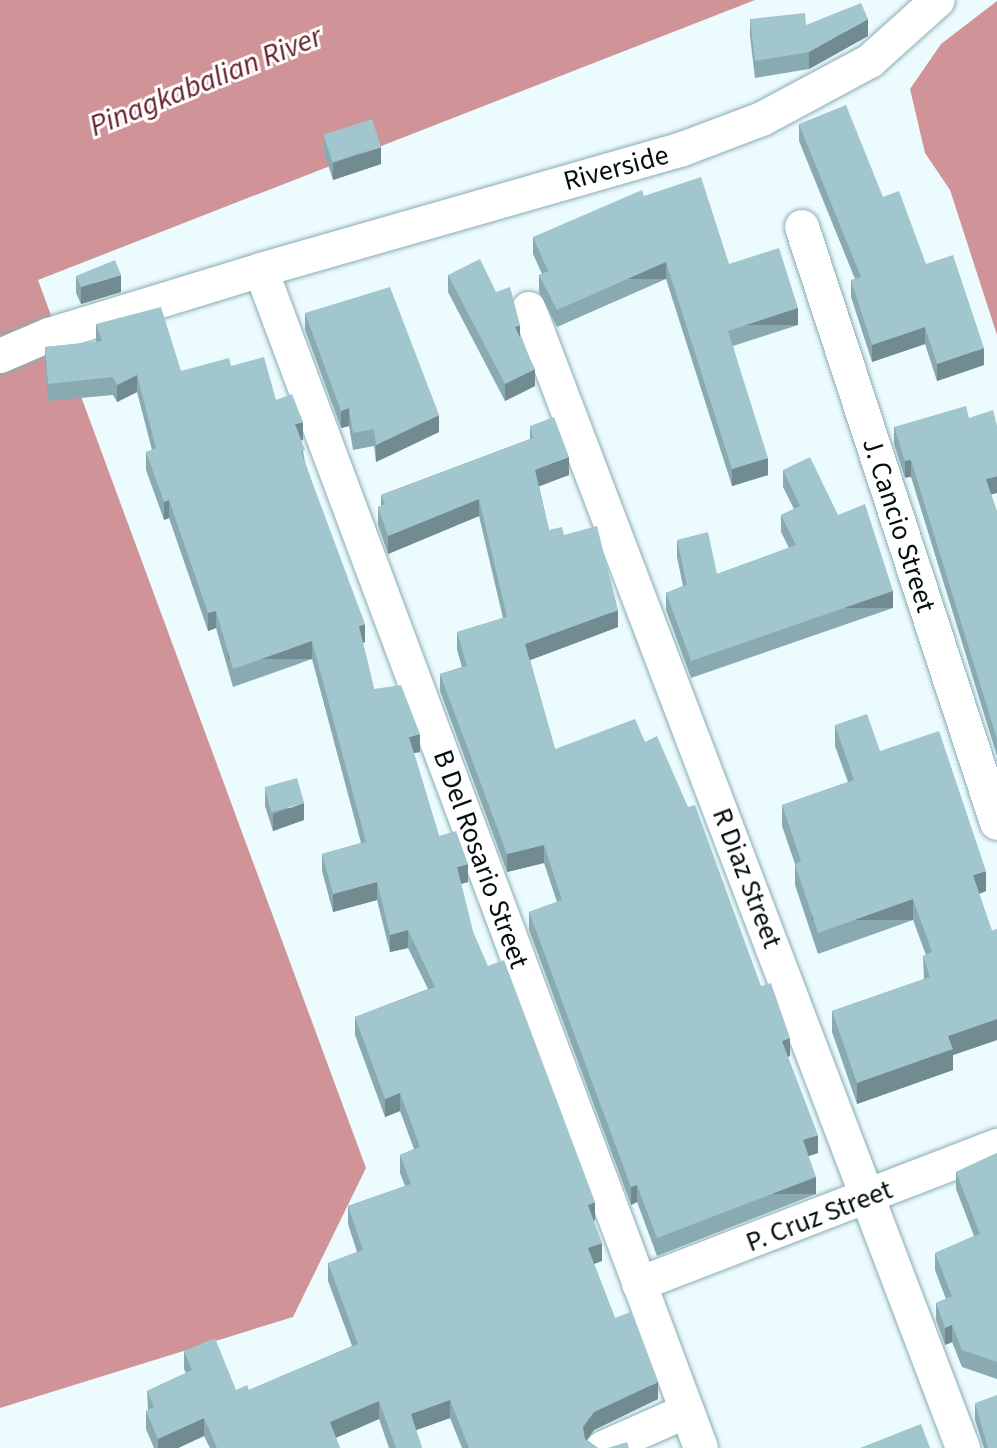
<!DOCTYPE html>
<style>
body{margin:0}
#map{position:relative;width:997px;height:1448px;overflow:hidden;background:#ecfbfe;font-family:"Source Sans 3",sans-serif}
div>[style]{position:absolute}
.water>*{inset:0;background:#d09498}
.roads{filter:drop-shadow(0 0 2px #88acb4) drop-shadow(0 0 2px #88acb4)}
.minor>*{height:34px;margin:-17px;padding:0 17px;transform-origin:17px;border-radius:17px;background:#fff}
.wall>*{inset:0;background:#8aaab1}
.shaded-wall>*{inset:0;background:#718b90;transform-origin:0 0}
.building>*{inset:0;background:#a1c6ce;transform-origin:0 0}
span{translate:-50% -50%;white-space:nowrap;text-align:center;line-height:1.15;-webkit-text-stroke:6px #fff;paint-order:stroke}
.street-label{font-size:28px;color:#030e11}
.water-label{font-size:30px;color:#671f2a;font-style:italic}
</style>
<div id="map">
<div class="water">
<div style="clip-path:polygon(0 0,755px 0,38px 280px,366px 1168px,293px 1317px,0 1408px)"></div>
<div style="clip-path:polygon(997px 1px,997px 335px,950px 190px,925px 153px,910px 89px,941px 44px)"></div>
</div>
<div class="roads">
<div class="minor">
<div style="left:802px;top:227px;width:627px;rotate:71.88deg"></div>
<div style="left:261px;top:270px;width:1257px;rotate:69.52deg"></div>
<div style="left:529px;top:309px;width:1219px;rotate:69.14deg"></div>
<div style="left:0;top:356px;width:53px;rotate:-23.2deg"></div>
<div style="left:49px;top:335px;width:222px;rotate:-17deg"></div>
<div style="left:261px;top:270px;width:436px;rotate:-16deg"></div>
<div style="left:680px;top:150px;width:88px;rotate:-20.7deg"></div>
<div style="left:762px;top:119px;width:123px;rotate:-28.2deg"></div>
<div style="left:870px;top:61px;width:91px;rotate:-41.9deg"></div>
<div style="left:639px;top:1284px;width:384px;rotate:-21.1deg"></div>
<div style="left:603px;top:1448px;width:92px;rotate:-23.8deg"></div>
</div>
</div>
<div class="wall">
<div style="clip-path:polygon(750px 19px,806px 25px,868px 36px,809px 69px,755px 78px,750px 36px)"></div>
<div style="clip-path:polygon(799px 124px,883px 197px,926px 264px,984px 365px,937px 381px,925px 344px,872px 362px,851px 297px,851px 280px,855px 279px,799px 141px)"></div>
<div style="clip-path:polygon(324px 135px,381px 164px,333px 180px,324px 152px)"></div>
<div style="clip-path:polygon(644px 196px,729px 264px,798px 325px,733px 346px,768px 475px,732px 486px,666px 279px,557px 327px,539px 292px,539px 275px,542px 274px,533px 254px,533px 237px)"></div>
<div style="clip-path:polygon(448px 275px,496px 292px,535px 386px,505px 401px,448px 292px)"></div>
<div style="clip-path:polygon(76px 276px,121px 292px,81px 304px,76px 293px)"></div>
<div style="clip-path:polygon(305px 313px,439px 432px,376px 462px,374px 446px,353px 450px,349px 426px,341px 428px,305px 330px)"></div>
<div style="clip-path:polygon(96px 324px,181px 371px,231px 366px,276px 400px,303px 440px,301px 440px,305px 462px,365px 642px,363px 643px,374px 689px,420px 752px,414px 753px,439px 836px,468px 882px,461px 884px,473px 932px,595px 1220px,593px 1221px,602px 1261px,594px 1264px,615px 1318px,658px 1399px,594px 1430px,587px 1440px,598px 1448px,462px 1448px,450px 1418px,416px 1430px,422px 1448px,389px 1448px,379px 1419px,336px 1438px,340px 1448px,210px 1448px,204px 1436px,178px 1448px,154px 1448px,146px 1429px,146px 1411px,148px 1410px,147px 1391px,186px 1373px,184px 1369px,184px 1351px,236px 1390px,249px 1390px,352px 1346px,328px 1281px,328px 1263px,357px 1252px,348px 1224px,348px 1206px,405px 1186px,400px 1173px,400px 1155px,414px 1149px,400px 1111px,385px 1117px,355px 1035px,355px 1017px,428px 989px,408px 948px,390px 952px,377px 900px,333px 912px,322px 871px,322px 854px,361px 843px,312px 659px,233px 687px,216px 628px,208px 631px,169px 518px,164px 520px,146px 470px,146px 452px,152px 450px,137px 392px,117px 402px,113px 395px,48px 401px,45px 364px,45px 347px,96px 342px)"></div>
<div style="clip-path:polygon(969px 418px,997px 493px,991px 494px,997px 512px,997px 756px,911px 477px,905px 478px,894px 444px,894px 427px)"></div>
<div style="clip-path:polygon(530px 426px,569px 475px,539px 486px,549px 530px,564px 535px,618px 627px,530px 660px,555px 749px,761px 986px,790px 1056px,788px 1057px,818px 1153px,808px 1156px,816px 1194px,657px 1256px,637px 1202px,631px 1205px,529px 930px,529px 912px,557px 902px,544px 863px,507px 872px,440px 691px,440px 674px,462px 667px,457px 650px,457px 632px,503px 618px,479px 516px,388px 554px,378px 525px,378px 507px,381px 506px,381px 495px,530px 439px)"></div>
<div style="clip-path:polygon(783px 470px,838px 515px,893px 608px,691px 678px,666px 610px,666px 593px,683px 586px,677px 557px,677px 540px,717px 574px,789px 548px,781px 532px,781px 515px,794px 509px,783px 487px)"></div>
<div style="clip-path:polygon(835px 725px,880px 751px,986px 891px,979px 894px,992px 931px,997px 929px,997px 1040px,953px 1055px,953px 1070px,857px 1104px,832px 1032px,832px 1011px,924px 979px,923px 956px,926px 955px,913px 920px,818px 954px,795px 885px,795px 864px,782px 826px,782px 805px,848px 782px,835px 746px)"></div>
<div style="clip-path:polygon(265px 789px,304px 820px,273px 831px,265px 806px)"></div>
<div style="clip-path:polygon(997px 1153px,997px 1379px,962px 1367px,952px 1342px,945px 1345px,936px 1320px,936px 1303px,946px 1299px,935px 1270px,935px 1253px,974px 1236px,956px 1189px,956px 1172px)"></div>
<div style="clip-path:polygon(975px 1403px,997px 1448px,984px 1448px,975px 1420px)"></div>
</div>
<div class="shaded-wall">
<div style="clip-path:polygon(868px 19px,868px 36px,809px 69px,809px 52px)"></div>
<div style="clip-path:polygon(381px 147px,381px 164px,333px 180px,333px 163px)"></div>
<div style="left:666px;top:262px;width:17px;height:119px;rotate:90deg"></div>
<div style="clip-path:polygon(121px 275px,121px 292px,81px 304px,81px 287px)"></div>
<div style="left:798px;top:308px;width:17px;height:74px;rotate:90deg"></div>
<div style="clip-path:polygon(520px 325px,520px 342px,515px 327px)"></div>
<div style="clip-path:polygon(925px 327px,925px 344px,872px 362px,872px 345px)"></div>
<div style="clip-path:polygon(984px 348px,984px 365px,937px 381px,937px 364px)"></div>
<div style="clip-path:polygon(535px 369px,535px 386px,505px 401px,505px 384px)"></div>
<div style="clip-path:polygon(137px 375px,137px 392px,117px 402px,117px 385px)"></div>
<div style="clip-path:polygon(349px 408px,349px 426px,341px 428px,341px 411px)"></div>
<div style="clip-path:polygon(439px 415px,439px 432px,376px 462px,376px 445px)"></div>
<div style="clip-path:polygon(303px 422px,303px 440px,295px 442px,295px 424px)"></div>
<div style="clip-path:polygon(569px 457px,569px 475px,535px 488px,535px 470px)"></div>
<div style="clip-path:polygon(768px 458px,768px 475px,732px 486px,732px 469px)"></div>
<div style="left:911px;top:460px;width:17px;height:6px;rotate:90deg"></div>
<div style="clip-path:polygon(997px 476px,997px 493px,986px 496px,986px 479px)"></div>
<div style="clip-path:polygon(479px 499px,479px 516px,388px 554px,388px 536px)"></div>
<div style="clip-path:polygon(169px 500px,169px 518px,164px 520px,164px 502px)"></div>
<div style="left:893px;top:591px;width:17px;height:214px;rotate:90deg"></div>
<div style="clip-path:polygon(618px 610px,618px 627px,525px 662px,525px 644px)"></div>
<div style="clip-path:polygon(216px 611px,216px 628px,208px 631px,208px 613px)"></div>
<div style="clip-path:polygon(365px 624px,365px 642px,359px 644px,359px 626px)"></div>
<div style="left:312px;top:641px;width:18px;height:84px;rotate:90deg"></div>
<div style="clip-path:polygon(420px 734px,420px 752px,409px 754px,409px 737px)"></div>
<div style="clip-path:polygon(304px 803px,304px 820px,273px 831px,273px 814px)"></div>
<div style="clip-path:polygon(544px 845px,544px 863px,507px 872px,507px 854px)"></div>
<div style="clip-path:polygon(468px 864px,468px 882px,457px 885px,457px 867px)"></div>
<div style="clip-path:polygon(986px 871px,986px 891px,973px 896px,973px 875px)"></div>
<div style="clip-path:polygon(377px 882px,377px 900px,333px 912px,333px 894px)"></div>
<div style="left:913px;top:899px;width:21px;height:101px;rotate:90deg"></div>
<div style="clip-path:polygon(408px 930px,408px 948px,390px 952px,390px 935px)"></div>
<div style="clip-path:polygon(997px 1019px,997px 1040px,953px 1055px,953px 1070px,857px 1104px,857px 1083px,948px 1036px)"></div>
<div style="clip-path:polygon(790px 1038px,790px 1056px,782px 1058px,782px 1041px)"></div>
<div style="clip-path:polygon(400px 1093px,400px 1111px,385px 1117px,385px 1099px)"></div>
<div style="clip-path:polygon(818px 1135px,818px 1153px,803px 1158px,803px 1140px)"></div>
<div style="left:816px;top:1177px;width:17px;height:170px;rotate:90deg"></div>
<div style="clip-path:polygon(637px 1185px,637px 1202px,631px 1205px,631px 1187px)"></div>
<div style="clip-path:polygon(595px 1202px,595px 1220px,588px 1223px,588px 1205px)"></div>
<div style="clip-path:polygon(602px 1243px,602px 1261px,588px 1266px,588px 1248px)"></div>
<div style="clip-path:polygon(952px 1325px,952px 1342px,945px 1345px,945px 1328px)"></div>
<div style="clip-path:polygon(658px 1382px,658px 1399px,594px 1430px,583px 1445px,583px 1427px,594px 1412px)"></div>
<div style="clip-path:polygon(450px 1400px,450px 1418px,411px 1432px,411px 1414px)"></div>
<div style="clip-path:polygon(379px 1401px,379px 1419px,330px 1440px,330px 1422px)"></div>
<div style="clip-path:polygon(204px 1418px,204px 1436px,178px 1448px,158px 1448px,158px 1439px)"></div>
</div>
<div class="building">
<div style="clip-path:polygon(861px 3px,868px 19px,809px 52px,755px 61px,750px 19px,805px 13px,806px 25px)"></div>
<div style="clip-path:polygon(846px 105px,883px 197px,899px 191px,926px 264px,953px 255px,984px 348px,937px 364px,925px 327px,872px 345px,851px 280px,861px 277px,799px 124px)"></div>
<div style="left:372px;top:119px;width:29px;height:51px;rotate:72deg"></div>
<div style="clip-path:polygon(701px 177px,729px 264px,779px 248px,798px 308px,728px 331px,768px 458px,732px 469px,666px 262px,557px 310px,539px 275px,548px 271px,533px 237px,642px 190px,644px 196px)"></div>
<div style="clip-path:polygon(480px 259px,496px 292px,510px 287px,520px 325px,515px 327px,535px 369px,505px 384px,448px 275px)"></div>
<div style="clip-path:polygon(115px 260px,121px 275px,81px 287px,76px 276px)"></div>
<div style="clip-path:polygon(390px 287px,439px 415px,376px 445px,374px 429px,353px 433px,349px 408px,341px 411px,305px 313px)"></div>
<div style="clip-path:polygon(161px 307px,181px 371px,229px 358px,231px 366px,264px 357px,276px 400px,292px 394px,303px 422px,295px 424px,305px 450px,301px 452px,365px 624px,359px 626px,374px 689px,401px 685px,420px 734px,409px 737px,439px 836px,456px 831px,468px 864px,457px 867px,473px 932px,488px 966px,504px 960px,595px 1202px,588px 1205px,602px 1243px,588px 1248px,615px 1318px,631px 1312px,658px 1382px,594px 1412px,583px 1427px,585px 1439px,598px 1448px,469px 1448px,450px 1400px,411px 1414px,422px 1448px,396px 1448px,379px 1401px,330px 1422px,340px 1448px,217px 1448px,204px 1418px,158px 1439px,146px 1411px,154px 1407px,147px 1391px,192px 1370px,184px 1351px,215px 1338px,236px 1390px,247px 1385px,249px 1390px,358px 1344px,328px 1263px,363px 1250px,348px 1206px,411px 1184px,400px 1155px,420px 1147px,400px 1093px,385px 1099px,355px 1017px,435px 987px,408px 930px,390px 935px,377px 882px,333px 894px,322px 854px,366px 842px,312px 641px,233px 669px,216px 611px,208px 613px,169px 500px,164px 502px,146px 452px,156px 448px,137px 375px,117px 385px,113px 377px,48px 384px,45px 347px,102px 341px,96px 324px)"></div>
<div style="clip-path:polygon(966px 406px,969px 418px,993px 410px,997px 426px,997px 476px,986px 479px,997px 512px,997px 739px,911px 460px,905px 461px,894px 427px)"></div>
<div style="clip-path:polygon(554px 417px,569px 457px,535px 470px,549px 530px,562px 527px,564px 535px,597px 526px,618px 610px,525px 644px,555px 749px,635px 719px,645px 742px,657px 736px,688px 807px,695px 805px,761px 986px,771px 983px,790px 1038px,782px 1041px,818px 1135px,803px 1140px,816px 1177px,657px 1238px,637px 1185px,631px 1187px,529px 912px,562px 900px,544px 845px,507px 854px,440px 674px,467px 666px,457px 632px,507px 617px,479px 499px,388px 536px,378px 507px,385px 504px,381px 495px,533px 438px,530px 426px)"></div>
<div style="clip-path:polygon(810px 457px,838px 515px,865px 504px,893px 591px,691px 661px,666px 593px,687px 585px,677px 540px,708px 532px,717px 574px,796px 545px,781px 515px,800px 506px,783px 470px)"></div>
<div style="clip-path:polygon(867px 714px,880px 751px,939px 731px,986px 871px,973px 875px,992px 931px,997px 929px,997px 1019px,948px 1036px,953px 1049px,857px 1083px,832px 1011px,930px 977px,923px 956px,932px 952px,913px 899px,818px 933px,795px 864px,801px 861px,782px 805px,854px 780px,835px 725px)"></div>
<div style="left:297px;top:778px;width:26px;height:34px;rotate:74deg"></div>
<div style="clip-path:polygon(997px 1153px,997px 1362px,962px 1350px,952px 1325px,945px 1328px,936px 1303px,952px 1296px,935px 1253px,980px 1234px,956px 1172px)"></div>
<div style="clip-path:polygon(997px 1395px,997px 1448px,988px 1448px,975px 1403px)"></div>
<div style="clip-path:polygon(921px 1424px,930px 1448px,860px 1448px)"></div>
<div style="clip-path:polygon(627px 1442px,629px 1448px,608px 1448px)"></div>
</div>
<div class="street-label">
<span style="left:616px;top:168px;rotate:-15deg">Riverside</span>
<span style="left:899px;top:525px;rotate:72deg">J. Cancio Street</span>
<span style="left:481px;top:859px;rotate:70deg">B Del Rosario Street</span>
<span style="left:747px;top:878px;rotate:69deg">R Diaz Street</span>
<span style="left:819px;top:1216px;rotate:-21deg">P. Cruz Street</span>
</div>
<div class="water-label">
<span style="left:206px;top:82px;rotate:-22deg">Pinagkabalian River</span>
</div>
</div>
